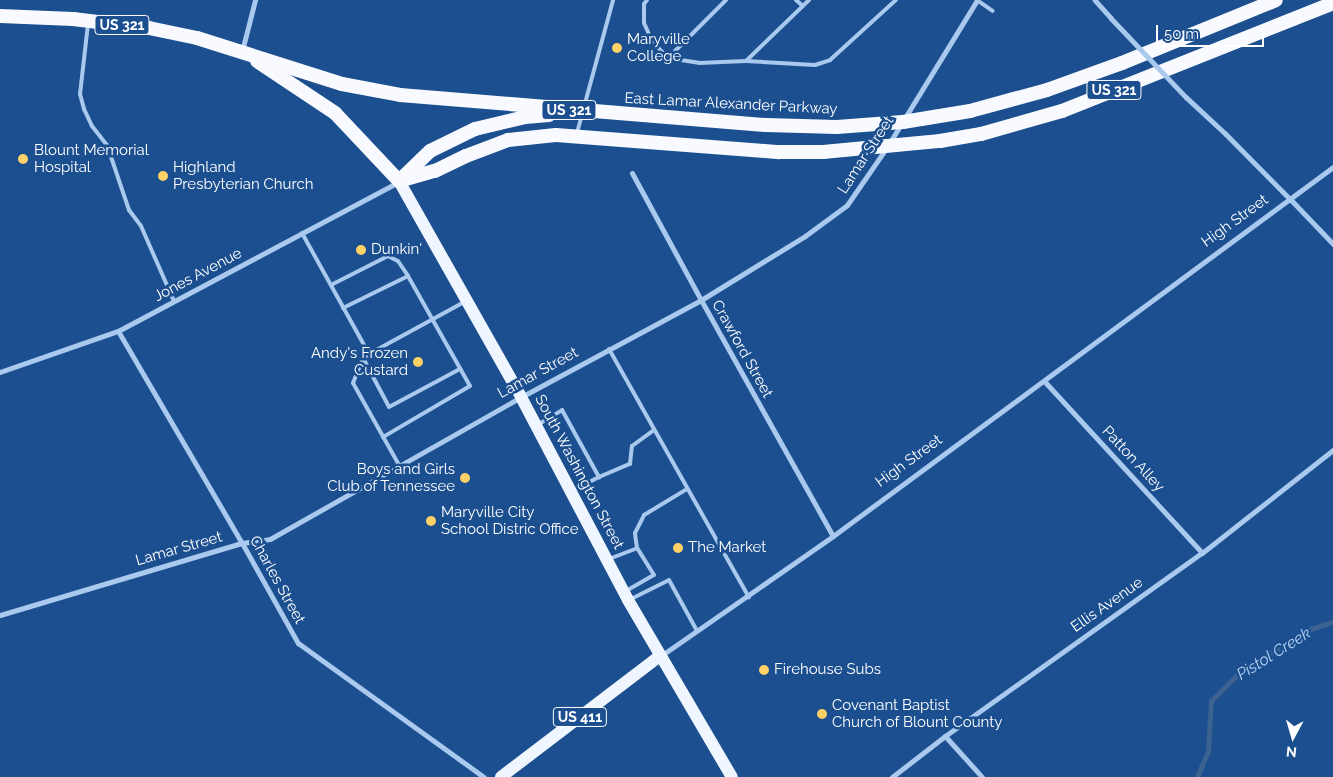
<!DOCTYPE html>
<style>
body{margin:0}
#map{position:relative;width:1333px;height:777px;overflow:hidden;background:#1b4f8f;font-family:Raleway,sans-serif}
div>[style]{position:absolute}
.stream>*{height:4.5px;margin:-2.25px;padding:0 2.25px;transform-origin:2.25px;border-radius:2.25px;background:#3c6290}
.service>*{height:4px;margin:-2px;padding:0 2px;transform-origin:2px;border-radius:2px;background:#a9c9ee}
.pedestrian>*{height:4.5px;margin:-2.25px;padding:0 2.25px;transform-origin:2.25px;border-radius:2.25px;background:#a9c9ee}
.minor>*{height:5px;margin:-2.5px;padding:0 2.5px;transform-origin:2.5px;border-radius:2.5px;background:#a9c9ee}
.primary>*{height:12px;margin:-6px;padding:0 6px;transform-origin:6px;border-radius:6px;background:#f0f6ff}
.trunk>*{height:14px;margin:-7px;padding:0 7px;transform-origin:7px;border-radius:7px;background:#f8faff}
.pedestrian-bridge>*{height:4.5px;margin:-2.25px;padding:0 2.25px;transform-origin:2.25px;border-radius:2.25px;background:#a9c9ee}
.dots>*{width:14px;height:14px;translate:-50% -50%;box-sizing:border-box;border:2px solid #1b4f8f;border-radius:50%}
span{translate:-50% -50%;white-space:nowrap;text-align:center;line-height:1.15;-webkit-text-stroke:5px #1b4f8f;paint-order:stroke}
.shield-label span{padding:1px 4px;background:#1b4f8f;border:1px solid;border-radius:4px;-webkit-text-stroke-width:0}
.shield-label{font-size:14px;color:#fff;font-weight:700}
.poi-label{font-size:15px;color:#fff}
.left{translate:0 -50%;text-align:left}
.right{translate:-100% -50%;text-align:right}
.street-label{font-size:15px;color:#fff}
.water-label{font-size:16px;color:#b5d3f5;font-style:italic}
.north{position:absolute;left:1268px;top:712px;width:50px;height:50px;-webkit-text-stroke:4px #1b4f8f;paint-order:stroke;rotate:186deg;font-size:14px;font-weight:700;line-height:20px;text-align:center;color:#fff}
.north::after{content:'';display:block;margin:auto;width:18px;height:22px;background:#fff;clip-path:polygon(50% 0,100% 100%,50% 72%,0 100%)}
.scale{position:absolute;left:1156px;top:25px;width:108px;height:22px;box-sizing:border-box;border:2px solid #fff;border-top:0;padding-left:6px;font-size:15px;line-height:18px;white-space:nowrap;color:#fff;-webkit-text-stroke:4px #1b4f8f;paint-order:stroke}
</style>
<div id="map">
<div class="stream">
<div style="left:1197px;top:777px;width:28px;rotate:-67deg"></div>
<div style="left:1208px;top:751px;width:50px;rotate:-86.6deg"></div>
<div style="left:1211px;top:701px;width:42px;rotate:-45deg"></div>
<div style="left:1241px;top:671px;width:82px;rotate:-31deg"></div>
<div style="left:1311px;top:629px;width:23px;rotate:-18deg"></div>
</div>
<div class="service">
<div style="left:647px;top:0;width:5px;rotate:127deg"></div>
<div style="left:644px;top:4px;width:19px;rotate:90deg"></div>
<div style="left:644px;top:23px;width:20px;rotate:66deg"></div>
<div style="left:652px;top:41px;width:23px;rotate:47deg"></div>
<div style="left:668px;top:58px;width:31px;rotate:9deg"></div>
<div style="left:699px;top:63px;width:47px;rotate:-2.4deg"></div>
<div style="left:746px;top:61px;width:88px;rotate:-44.1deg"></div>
<div style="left:796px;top:0;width:9px;rotate:41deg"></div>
<div style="left:977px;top:0;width:19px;rotate:35deg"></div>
<div style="left:88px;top:24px;width:70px;rotate:96.5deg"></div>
<div style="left:80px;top:94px;width:16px;rotate:75deg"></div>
<div style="left:84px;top:109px;width:19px;rotate:65deg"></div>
<div style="left:92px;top:126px;width:24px;rotate:52deg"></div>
<div style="left:107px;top:145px;width:69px;rotate:71.3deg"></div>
<div style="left:129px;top:210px;width:20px;rotate:53deg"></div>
<div style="left:141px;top:226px;width:82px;rotate:66.3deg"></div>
<div style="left:668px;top:58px;width:82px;rotate:-45deg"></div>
<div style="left:746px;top:61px;width:69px;rotate:3.3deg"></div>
<div style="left:815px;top:65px;width:16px;rotate:-18deg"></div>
<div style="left:830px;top:60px;width:89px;rotate:-42.3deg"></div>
<div style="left:584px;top:107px;width:111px;rotate:-74.8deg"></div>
<div style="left:577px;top:133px;width:20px;rotate:-75deg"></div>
<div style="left:302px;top:233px;width:138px;rotate:61deg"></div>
<div style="left:331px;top:285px;width:64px;rotate:-27deg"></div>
<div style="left:388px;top:256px;width:11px;rotate:27deg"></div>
<div style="left:398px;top:261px;width:18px;rotate:56deg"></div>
<div style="left:343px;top:308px;width:72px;rotate:-26.2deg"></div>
<div style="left:408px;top:276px;width:126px;rotate:60.6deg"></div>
<div style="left:470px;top:386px;width:101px;rotate:149.6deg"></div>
<div style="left:609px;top:349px;width:285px;rotate:60.6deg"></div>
<div style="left:363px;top:358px;width:55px;rotate:62deg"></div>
<div style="left:389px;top:407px;width:81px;rotate:-28.2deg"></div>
<div style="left:539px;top:424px;width:27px;rotate:-31deg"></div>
<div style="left:562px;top:410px;width:77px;rotate:61.1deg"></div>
<div style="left:599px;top:477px;width:30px;rotate:153deg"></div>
<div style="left:399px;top:465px;width:94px;rotate:-119.3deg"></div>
<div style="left:353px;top:383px;width:27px;rotate:-68deg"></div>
<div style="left:363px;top:358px;width:7px;rotate:-34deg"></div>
<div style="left:369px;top:354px;width:108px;rotate:-28.7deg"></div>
<div style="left:599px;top:477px;width:34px;rotate:-23deg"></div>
<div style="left:630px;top:464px;width:18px;rotate:-84deg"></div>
<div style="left:632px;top:446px;width:27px;rotate:-36deg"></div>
<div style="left:609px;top:559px;width:30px;rotate:-21deg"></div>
<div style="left:626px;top:591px;width:32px;rotate:-30deg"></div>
<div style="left:654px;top:575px;width:32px;rotate:-122deg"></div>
<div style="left:637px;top:548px;width:15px;rotate:-98deg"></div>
<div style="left:635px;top:533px;width:20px;rotate:-63deg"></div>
<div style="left:644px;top:515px;width:50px;rotate:-31.2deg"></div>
<div style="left:631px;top:599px;width:42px;rotate:-26.6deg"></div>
<div style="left:669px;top:580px;width:58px;rotate:61.2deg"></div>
</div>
<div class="pedestrian">
<div style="left:1095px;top:0;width:24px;rotate:48deg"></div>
<div style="left:1186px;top:97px;width:54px;rotate:42.8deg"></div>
<div style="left:1226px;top:134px;width:93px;rotate:45.4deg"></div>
</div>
<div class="minor">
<div style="left:242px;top:51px;width:53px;rotate:-75.7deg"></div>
<div style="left:632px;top:173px;width:145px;rotate:61.5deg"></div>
<div style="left:701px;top:300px;width:270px;rotate:60.8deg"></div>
<div style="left:1291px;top:200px;width:61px;rotate:46.3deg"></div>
<div style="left:118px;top:331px;width:246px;rotate:59.7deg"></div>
<div style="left:242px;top:543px;width:115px;rotate:60.8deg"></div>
<div style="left:298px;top:643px;width:229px;rotate:35.8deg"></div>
<div style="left:0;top:372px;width:125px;rotate:-19.2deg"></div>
<div style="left:118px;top:331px;width:317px;rotate:-28deg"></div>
<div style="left:1045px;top:382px;width:232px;rotate:47.4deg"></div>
<div style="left:0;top:615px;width:252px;rotate:-16.6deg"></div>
<div style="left:242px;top:543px;width:28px;rotate:-8deg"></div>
<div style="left:270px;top:539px;width:288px;rotate:-29.5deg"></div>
<div style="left:521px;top:397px;width:204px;rotate:-28.3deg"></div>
<div style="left:701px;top:300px;width:122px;rotate:-31.6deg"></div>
<div style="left:805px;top:236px;width:52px;rotate:-36.4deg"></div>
<div style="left:847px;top:205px;width:70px;rotate:-55.4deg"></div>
<div style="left:887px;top:147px;width:172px;rotate:-58.5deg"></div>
<div style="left:662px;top:655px;width:208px;rotate:-34.8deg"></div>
<div style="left:833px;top:536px;width:621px;rotate:-36.43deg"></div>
<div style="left:945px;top:736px;width:55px;rotate:47.9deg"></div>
<div style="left:892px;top:777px;width:67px;rotate:-37.7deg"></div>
<div style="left:945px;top:736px;width:315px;rotate:-35.5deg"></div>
<div style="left:1202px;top:553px;width:167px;rotate:-38.2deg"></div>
</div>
<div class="primary">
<div style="left:399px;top:181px;width:248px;rotate:60.5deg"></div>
<div style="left:521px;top:397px;width:229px;rotate:62.2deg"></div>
<div style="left:628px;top:600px;width:205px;rotate:59.6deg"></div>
<div style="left:501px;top:777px;width:200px;rotate:-37.3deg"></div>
</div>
<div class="trunk">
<div style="left:0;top:16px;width:73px;rotate:2.4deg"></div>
<div style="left:73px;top:19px;width:77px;rotate:6.8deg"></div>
<div style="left:149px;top:28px;width:49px;rotate:11.8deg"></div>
<div style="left:197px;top:38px;width:152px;rotate:17.6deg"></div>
<div style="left:342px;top:84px;width:59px;rotate:10.7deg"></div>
<div style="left:400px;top:95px;width:367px;rotate:4.7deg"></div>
<div style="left:766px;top:125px;width:71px;rotate:1.6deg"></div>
<div style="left:837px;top:127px;width:66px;rotate:-4.3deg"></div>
<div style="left:903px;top:122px;width:68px;rotate:-9.3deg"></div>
<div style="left:970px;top:111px;width:80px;rotate:-15.3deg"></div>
<div style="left:1047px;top:90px;width:80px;rotate:-19.8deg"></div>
<div style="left:1122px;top:63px;width:166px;rotate:-22.2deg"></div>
<div style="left:257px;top:61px;width:94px;rotate:33.7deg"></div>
<div style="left:335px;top:113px;width:93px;rotate:46.7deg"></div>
<div style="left:401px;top:179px;width:40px;rotate:-44deg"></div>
<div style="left:430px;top:151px;width:50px;rotate:-26.1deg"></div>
<div style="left:475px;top:129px;width:51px;rotate:-13.5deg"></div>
<div style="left:525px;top:117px;width:24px;rotate:-5deg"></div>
<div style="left:399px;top:181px;width:37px;rotate:-16deg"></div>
<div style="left:435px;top:171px;width:34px;rotate:-26deg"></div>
<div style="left:466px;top:156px;width:45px;rotate:-20.9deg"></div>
<div style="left:508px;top:140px;width:48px;rotate:-5.9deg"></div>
<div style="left:556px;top:135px;width:224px;rotate:4.4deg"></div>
<div style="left:779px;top:152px;width:44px"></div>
<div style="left:823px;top:152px;width:118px;rotate:-5.4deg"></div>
<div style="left:940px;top:141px;width:42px;rotate:-9.7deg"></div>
<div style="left:981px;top:134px;width:84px;rotate:-15.9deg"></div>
<div style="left:1062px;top:111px;width:292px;rotate:-21.7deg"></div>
</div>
<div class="pedestrian-bridge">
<div style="left:1111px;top:18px;width:109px;rotate:46.5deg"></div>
</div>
<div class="dots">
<div style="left:617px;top:48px;background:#ffd166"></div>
<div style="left:23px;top:159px;background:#ffd166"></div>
<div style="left:163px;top:176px;background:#ffd166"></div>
<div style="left:361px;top:250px;background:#ffd166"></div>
<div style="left:418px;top:362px;background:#ffd166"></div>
<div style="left:465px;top:478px;background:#ffd166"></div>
<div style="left:431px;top:521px;background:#ffd166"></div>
<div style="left:678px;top:548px;background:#ffd166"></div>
<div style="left:764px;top:670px;background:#ffd166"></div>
<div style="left:822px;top:714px;background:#ffd166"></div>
</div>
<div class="shield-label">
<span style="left:122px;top:25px">US 321</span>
<span style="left:1114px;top:90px">US 321</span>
<span style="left:569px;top:110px">US 321</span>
<span style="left:580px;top:717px">US 411</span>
</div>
<div class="poi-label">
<span class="left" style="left:627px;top:48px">Maryville<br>College</span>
<span class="left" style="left:34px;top:159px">Blount Memorial<br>Hospital</span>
<span class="left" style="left:173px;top:176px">Highland<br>Presbyterian Church</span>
<span class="left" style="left:371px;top:250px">Dunkin'</span>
<span class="right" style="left:408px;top:362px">Andy's Frozen<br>Custard</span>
<span class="right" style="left:455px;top:478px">Boys and Girls<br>Club of Tennessee</span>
<span class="left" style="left:441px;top:521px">Maryville City<br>School Distric Office</span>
<span class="left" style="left:688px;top:548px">The Market</span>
<span class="left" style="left:774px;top:670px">Firehouse Subs</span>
<span class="left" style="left:832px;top:714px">Covenant Baptist<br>Church of Blount County</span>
</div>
<div class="street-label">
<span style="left:731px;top:104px;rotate:3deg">East Lamar Alexander Parkway</span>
<span style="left:866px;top:155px;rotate:-57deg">Lamar Street</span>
<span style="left:1235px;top:221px;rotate:-36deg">High Street</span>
<span style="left:198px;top:275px;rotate:-28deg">Jones Avenue</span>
<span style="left:742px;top:349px;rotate:61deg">Crawford Street</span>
<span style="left:538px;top:373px;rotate:-29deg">Lamar Street</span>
<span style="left:1133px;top:459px;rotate:47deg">Patton Alley</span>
<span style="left:909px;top:461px;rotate:-36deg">High Street</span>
<span style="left:579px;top:472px;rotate:62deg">South Washington Street</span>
<span style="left:179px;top:549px;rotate:-16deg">Lamar Street</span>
<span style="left:277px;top:580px;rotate:61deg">Charles Street</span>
<span style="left:1107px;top:605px;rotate:-35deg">Ellis Avenue</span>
</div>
<div class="water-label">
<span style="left:1274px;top:654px;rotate:-32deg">Pistol Creek</span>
</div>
<div class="north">N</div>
<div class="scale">50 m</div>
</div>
